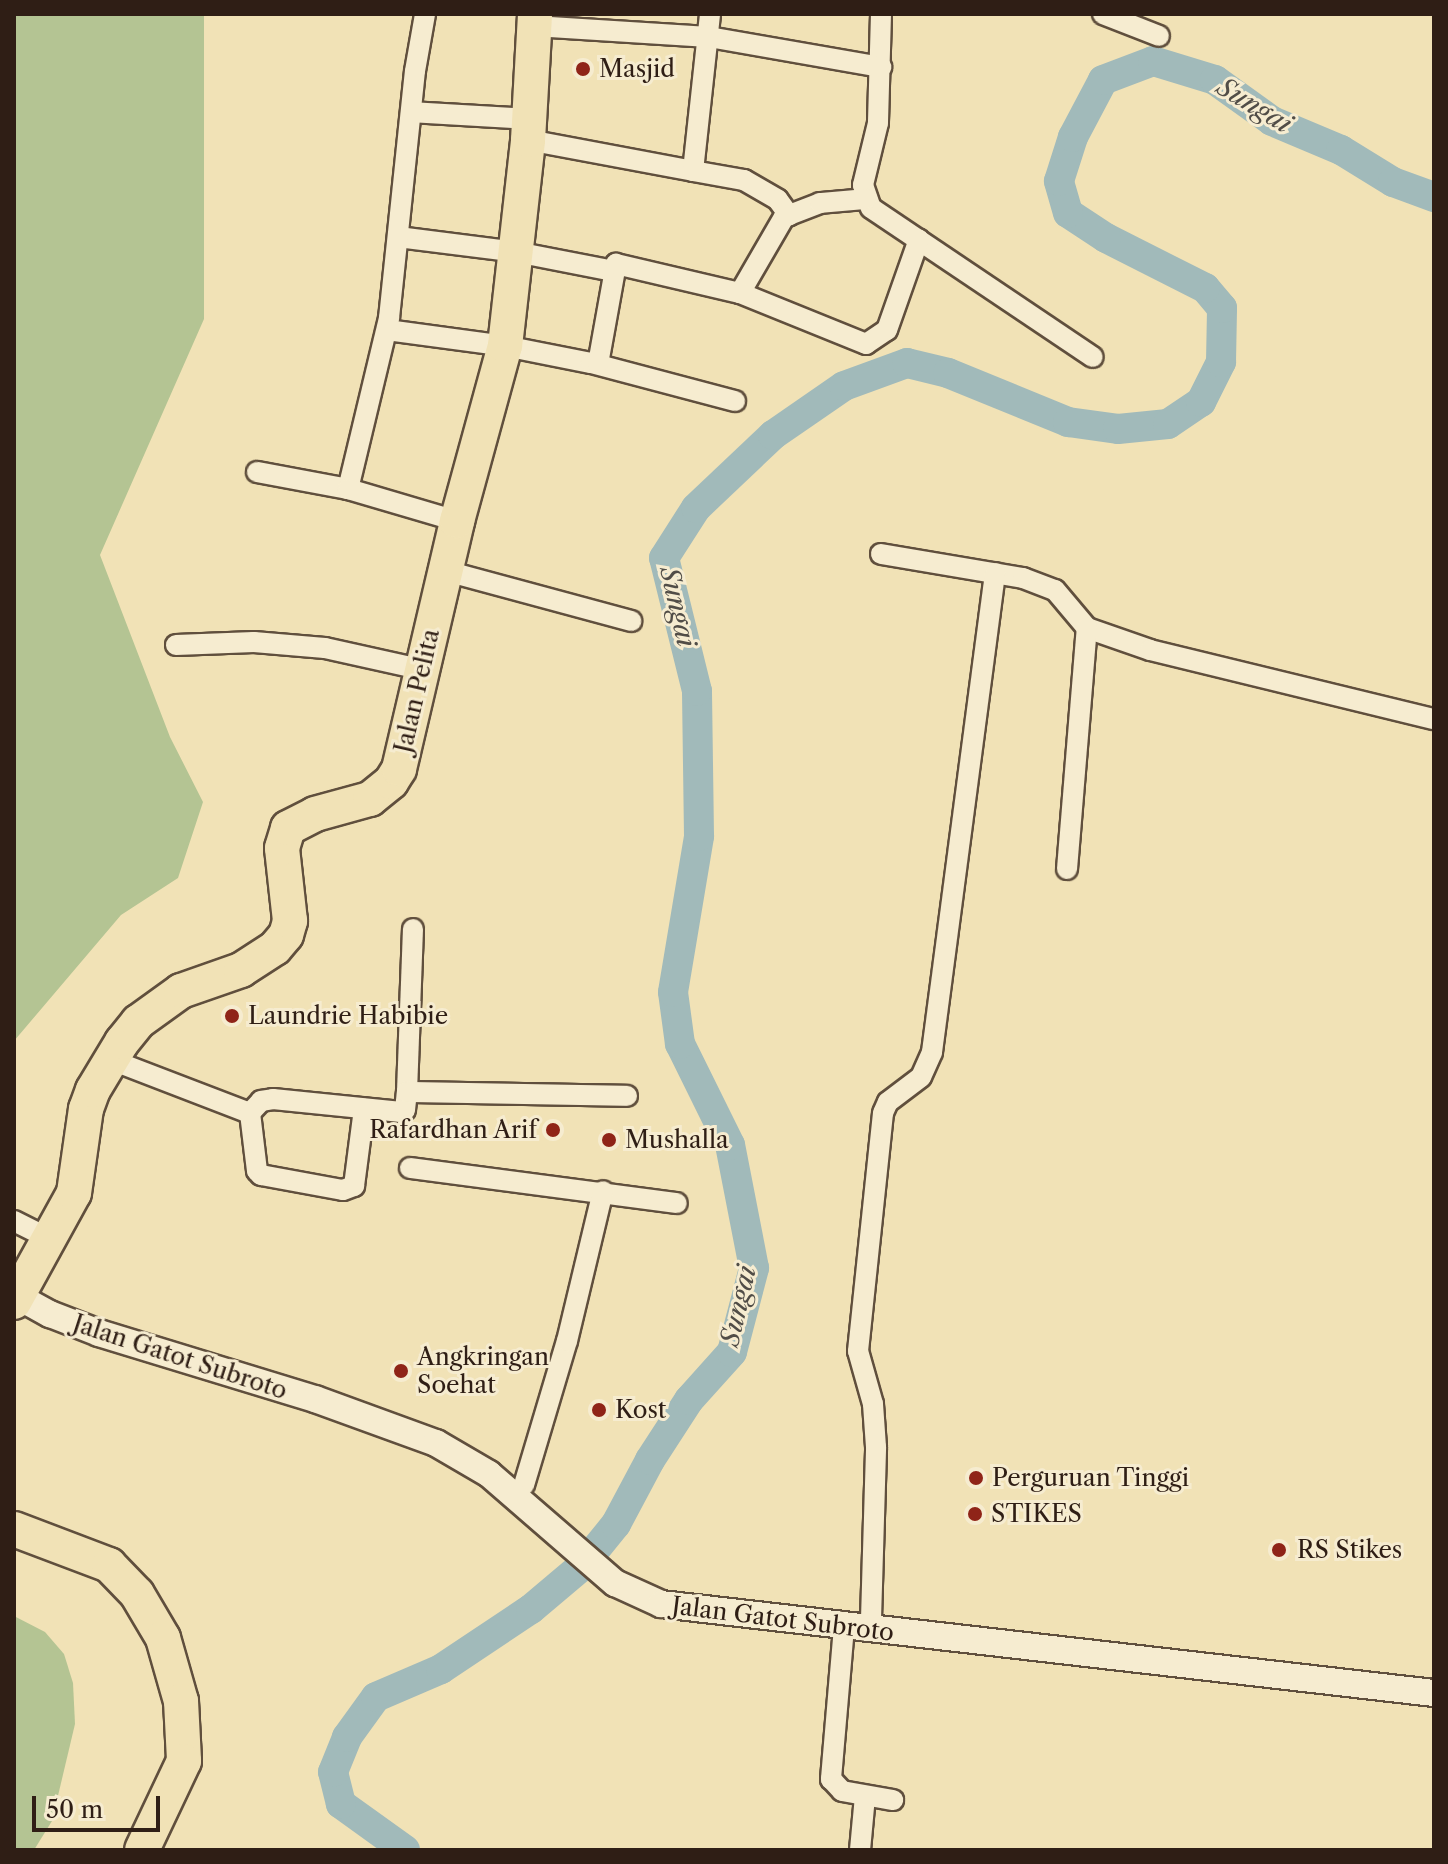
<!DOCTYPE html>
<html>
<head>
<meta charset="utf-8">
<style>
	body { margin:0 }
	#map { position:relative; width:1448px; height:1864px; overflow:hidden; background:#f1e2b6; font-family:"Libre Caslon Text",serif }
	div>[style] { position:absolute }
	.green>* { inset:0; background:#b4c493 }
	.river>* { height:30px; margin:-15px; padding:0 15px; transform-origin:15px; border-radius:15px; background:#a1baba }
	.roads { filter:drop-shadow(2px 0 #604f3d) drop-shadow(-2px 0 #604f3d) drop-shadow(0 2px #604f3d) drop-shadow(0 -2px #604f3d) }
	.minor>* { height:20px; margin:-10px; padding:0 10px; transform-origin:10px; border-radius:10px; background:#f6ecd0 }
	.tertiary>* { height:26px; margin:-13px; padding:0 13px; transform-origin:13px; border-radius:13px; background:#f6ecd0 }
	.trunk>* { height:34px; margin:-17px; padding:0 17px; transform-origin:17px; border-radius:17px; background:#f1e2b6 }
	.dots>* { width:22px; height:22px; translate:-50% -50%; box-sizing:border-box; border:4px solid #f6ecd0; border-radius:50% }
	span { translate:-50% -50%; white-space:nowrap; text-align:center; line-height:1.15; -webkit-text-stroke:6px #f6ecd0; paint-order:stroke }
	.poi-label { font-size:24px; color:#2f1e15 }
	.left { translate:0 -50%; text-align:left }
	.right { translate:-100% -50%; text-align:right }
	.street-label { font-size:24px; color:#2f1e15 }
	.water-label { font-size:26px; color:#514d47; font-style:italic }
	.frame { position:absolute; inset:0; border:16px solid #2f1e15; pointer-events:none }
	.scale { position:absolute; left:32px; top:1796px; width:128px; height:36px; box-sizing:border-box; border:4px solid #2f1e15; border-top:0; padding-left:10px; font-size:24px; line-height:28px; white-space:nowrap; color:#2f1e15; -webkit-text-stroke:6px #f6ecd0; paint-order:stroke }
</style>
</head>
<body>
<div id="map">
	<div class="green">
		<div style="clip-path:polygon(14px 14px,204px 14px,204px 319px,100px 555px,170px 737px,203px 802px,178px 878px,121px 915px,14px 1041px)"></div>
		<div style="clip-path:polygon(14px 1616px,45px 1632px,64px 1654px,73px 1683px,75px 1724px,52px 1821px,34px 1850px,14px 1850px)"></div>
	</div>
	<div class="river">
		<div style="left:405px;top:1850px;width:79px;rotate:-144.3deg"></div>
		<div style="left:341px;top:1804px;width:33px;rotate:-104deg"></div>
		<div style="left:333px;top:1772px;width:38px;rotate:-68deg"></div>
		<div style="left:347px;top:1737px;width:49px;rotate:-54.1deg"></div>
		<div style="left:376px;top:1697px;width:71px;rotate:-23.3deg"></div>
		<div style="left:441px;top:1669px;width:108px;rotate:-33.7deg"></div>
		<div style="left:531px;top:1609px;width:67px;rotate:-40.1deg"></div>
		<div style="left:582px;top:1566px;width:54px;rotate:-51deg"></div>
		<div style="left:616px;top:1524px;width:72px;rotate:-62deg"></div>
		<div style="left:650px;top:1460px;width:72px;rotate:-57deg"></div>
		<div style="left:689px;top:1400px;width:64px;rotate:-48.1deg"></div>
		<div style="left:732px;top:1352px;width:87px;rotate:-75.3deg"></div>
		<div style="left:754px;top:1268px;width:125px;rotate:-101deg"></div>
		<div style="left:730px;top:1145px;width:113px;rotate:-116.3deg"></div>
		<div style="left:680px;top:1044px;width:52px;rotate:-97.7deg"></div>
		<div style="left:673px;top:992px;width:158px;rotate:-80.5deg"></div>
		<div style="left:699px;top:836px;width:145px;rotate:-90.8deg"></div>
		<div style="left:697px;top:691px;width:137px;rotate:-103.9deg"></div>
		<div style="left:664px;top:558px;width:59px;rotate:-57.4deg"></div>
		<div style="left:696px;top:508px;width:106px;rotate:-43.5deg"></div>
		<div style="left:773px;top:435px;width:86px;rotate:-34.6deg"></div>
		<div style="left:844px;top:386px;width:67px;rotate:-20.1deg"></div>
		<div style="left:907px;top:363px;width:42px;rotate:13.7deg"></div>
		<div style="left:948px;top:373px;width:130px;rotate:22.2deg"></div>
		<div style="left:1068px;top:422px;width:50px;rotate:8deg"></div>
		<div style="left:1118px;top:429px;width:50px;rotate:-5.7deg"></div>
		<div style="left:1168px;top:424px;width:40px;rotate:-34deg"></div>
		<div style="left:1201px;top:402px;width:45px;rotate:-63.4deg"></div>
		<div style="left:1221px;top:362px;width:54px;rotate:-88.9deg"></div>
		<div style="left:1222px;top:308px;width:26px;rotate:-130deg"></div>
		<div style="left:1205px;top:288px;width:111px;rotate:-153.2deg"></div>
		<div style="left:1106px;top:238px;width:45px;rotate:-146.7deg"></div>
		<div style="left:1068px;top:213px;width:33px;rotate:-106deg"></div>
		<div style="left:1059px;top:181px;width:46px;rotate:-72.3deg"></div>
		<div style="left:1073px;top:137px;width:64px;rotate:-62.2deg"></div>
		<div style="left:1103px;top:80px;width:53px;rotate:-20.8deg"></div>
		<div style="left:1153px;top:61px;width:65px;rotate:17deg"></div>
		<div style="left:1215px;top:80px;width:70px;rotate:35.7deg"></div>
		<div style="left:1272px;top:121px;width:75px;rotate:22.8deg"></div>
		<div style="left:1341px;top:150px;width:61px;rotate:31.6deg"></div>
		<div style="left:1393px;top:182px;width:44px;rotate:20.1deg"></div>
	</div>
	<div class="roads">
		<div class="minor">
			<div style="left:881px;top:14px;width:109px;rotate:91.6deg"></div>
			<div style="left:878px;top:123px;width:64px;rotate:103.6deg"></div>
			<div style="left:863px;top:185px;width:24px;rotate:71deg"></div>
			<div style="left:871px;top:208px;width:267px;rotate:33.9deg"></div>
			<div style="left:1103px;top:14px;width:60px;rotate:21.4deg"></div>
			<div style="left:534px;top:26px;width:175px;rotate:3.6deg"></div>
			<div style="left:709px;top:37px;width:175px;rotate:9.9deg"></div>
			<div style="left:411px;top:112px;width:118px;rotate:3.4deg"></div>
			<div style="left:528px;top:140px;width:168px;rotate:10.6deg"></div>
			<div style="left:693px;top:171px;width:158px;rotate:-83.8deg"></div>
			<div style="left:693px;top:171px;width:52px;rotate:10deg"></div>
			<div style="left:744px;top:180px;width:39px;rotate:30deg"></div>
			<div style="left:778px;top:200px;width:19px;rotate:54deg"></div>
			<div style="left:398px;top:237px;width:119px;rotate:7.2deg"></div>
			<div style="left:516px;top:252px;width:100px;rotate:11deg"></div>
			<div style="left:740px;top:293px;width:88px;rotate:-59.9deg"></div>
			<div style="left:784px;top:217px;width:39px;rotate:-21deg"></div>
			<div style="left:820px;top:203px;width:46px;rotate:-5deg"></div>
			<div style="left:387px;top:330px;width:119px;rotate:7.7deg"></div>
			<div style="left:505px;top:346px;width:88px;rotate:11.2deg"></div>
			<div style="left:591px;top:363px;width:149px;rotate:14.8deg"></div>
			<div style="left:598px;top:364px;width:102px;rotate:-79.8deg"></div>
			<div style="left:616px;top:264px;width:127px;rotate:13.2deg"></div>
			<div style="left:740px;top:293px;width:136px;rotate:22deg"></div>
			<div style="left:866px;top:344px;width:25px;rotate:-34deg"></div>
			<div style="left:887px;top:330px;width:96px;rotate:-70.6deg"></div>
			<div style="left:257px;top:472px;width:93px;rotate:10.6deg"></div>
			<div style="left:348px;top:489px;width:176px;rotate:-76.5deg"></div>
			<div style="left:389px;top:318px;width:248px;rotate:-84deg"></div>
			<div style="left:415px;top:71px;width:58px;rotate:-80deg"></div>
			<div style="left:348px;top:489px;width:114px;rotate:16.4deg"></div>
			<div style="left:881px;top:554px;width:144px;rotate:9.6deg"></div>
			<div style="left:1023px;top:578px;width:34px;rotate:21deg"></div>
			<div style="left:1055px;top:590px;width:50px;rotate:49.9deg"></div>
			<div style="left:1087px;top:628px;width:67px;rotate:19.2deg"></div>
			<div style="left:1150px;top:650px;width:292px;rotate:13.7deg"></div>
			<div style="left:446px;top:571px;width:192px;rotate:15.1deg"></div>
			<div style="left:176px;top:645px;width:78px;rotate:-2.2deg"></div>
			<div style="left:254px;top:642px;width:71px;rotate:4.8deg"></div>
			<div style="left:325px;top:648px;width:97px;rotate:12.5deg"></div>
			<div style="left:1067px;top:869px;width:242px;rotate:-85.3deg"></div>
			<div style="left:109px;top:1059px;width:151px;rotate:21deg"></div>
			<div style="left:250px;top:1113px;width:16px;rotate:-47deg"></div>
			<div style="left:261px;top:1101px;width:12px;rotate:-9deg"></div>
			<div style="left:273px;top:1099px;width:129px;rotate:5.8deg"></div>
			<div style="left:401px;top:1112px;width:4px;rotate:-27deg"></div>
			<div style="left:405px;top:1110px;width:18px;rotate:-84deg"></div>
			<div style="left:407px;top:1092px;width:163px;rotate:-87.9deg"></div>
			<div style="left:407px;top:1092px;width:220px;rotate:1deg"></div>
			<div style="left:250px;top:1113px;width:58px;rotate:83.1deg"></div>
			<div style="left:257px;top:1171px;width:6px;rotate:45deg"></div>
			<div style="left:261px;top:1175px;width:83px;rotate:10.4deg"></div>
			<div style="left:343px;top:1190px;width:12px;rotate:-20deg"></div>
			<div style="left:354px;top:1186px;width:78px;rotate:-82.6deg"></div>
			<div style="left:410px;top:1168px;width:269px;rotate:7.5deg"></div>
			<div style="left:14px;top:1221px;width:40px;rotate:26.6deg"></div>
			<div style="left:524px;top:1485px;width:150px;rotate:-73.4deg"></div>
			<div style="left:567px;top:1341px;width:154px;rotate:-76.5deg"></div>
			<div style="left:871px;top:1619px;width:172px;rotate:-88.3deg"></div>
			<div style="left:876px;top:1447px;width:43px;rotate:-94deg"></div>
			<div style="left:873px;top:1404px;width:55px;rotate:-105.8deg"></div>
			<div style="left:858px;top:1351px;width:239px;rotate:-84deg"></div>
			<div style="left:883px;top:1113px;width:12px;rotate:-66deg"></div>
			<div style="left:888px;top:1102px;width:41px;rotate:-37.1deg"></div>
			<div style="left:921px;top:1077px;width:27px;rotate:-66deg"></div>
			<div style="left:932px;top:1052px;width:483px;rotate:-82.5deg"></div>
			<div style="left:844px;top:1627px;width:153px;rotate:94.9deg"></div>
			<div style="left:831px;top:1779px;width:16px;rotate:47deg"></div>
			<div style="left:842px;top:1791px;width:52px;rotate:10deg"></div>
			<div style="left:860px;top:1850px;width:54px;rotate:-84.7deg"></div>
		</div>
		<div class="tertiary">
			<div style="left:17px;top:1296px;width:38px;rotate:29deg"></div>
			<div style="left:50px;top:1314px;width:53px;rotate:21.2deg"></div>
			<div style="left:99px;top:1333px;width:226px;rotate:17deg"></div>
			<div style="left:315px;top:1399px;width:129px;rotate:20deg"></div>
			<div style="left:436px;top:1443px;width:61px;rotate:30.3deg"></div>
			<div style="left:489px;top:1474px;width:167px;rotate:40.9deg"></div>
			<div style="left:615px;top:1583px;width:51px;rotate:24.5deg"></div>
			<div style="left:661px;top:1604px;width:778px;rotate:6.57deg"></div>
		</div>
		<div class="trunk">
			<div style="left:14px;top:1302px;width:124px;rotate:-61.2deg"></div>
			<div style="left:74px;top:1193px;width:85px;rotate:-81.9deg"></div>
			<div style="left:86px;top:1109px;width:20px;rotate:-70deg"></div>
			<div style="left:93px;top:1090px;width:56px;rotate:-58.9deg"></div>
			<div style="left:122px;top:1042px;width:26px;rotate:-51deg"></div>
			<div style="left:138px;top:1022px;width:53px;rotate:-35.8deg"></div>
			<div style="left:181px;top:991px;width:64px;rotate:-19.3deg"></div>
			<div style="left:241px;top:970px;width:40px;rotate:-32.9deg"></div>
			<div style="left:275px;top:948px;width:17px;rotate:-50deg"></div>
			<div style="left:286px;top:935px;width:15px;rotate:-74deg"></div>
			<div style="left:290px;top:921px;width:73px;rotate:-96.3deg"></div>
			<div style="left:282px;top:848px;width:21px;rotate:-73deg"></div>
			<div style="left:288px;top:828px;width:30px;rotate:-27deg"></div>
			<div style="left:315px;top:814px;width:57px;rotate:-15.3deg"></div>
			<div style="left:370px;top:799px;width:27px;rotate:-39deg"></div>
			<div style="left:391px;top:782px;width:15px;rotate:-58deg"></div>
			<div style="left:399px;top:769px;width:255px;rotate:-76.8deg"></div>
			<div style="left:457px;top:521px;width:181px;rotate:-74.7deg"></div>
			<div style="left:505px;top:346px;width:207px;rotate:-83.6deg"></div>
			<div style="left:528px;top:140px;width:126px;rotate:-86.8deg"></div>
			<div style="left:14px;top:1529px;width:102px;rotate:20.8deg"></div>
			<div style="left:109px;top:1565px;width:40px;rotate:46deg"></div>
			<div style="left:137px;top:1594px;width:51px;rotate:59.4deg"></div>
			<div style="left:163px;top:1638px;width:66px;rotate:74.1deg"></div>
			<div style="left:181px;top:1701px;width:60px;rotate:87.1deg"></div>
			<div style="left:184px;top:1761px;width:98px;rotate:115.3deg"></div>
		</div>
	</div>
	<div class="dots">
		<div style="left:583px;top:69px;background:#8f2418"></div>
		<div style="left:232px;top:1016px;background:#8f2418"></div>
		<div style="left:553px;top:1130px;background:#8f2418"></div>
		<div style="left:609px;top:1140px;background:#8f2418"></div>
		<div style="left:401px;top:1371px;background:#8f2418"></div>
		<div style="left:599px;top:1410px;background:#8f2418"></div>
		<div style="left:976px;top:1478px;background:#8f2418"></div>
		<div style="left:975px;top:1514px;background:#8f2418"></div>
		<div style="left:1279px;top:1550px;background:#8f2418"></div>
	</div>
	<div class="poi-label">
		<span class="left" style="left:599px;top:69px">Masjid</span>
		<span class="left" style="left:248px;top:1016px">Laundrie Habibie</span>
		<span class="right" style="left:537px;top:1130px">Rafardhan Arif</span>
		<span class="left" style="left:625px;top:1140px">Mushalla</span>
		<span class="left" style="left:417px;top:1371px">Angkringan<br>Soehat</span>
		<span class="left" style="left:615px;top:1410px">Kost</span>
		<span class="left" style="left:992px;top:1478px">Perguruan Tinggi</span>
		<span class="left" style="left:991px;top:1514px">STIKES</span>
		<span class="left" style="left:1297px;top:1550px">RS Stikes</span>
	</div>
	<div class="street-label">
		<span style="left:417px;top:691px;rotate:-77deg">Jalan Pelita</span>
		<span style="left:180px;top:1357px;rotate:18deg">Jalan Gatot Subroto</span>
		<span style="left:783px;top:1619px;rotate:7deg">Jalan Gatot Subroto</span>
	</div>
	<div class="water-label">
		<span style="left:1254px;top:106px;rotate:31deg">Sungai</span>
		<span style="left:677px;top:607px;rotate:77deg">Sungai</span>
		<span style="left:739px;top:1306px;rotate:-77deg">Sungai</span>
	</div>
	<div class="frame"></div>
	<div class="scale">50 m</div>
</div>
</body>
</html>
